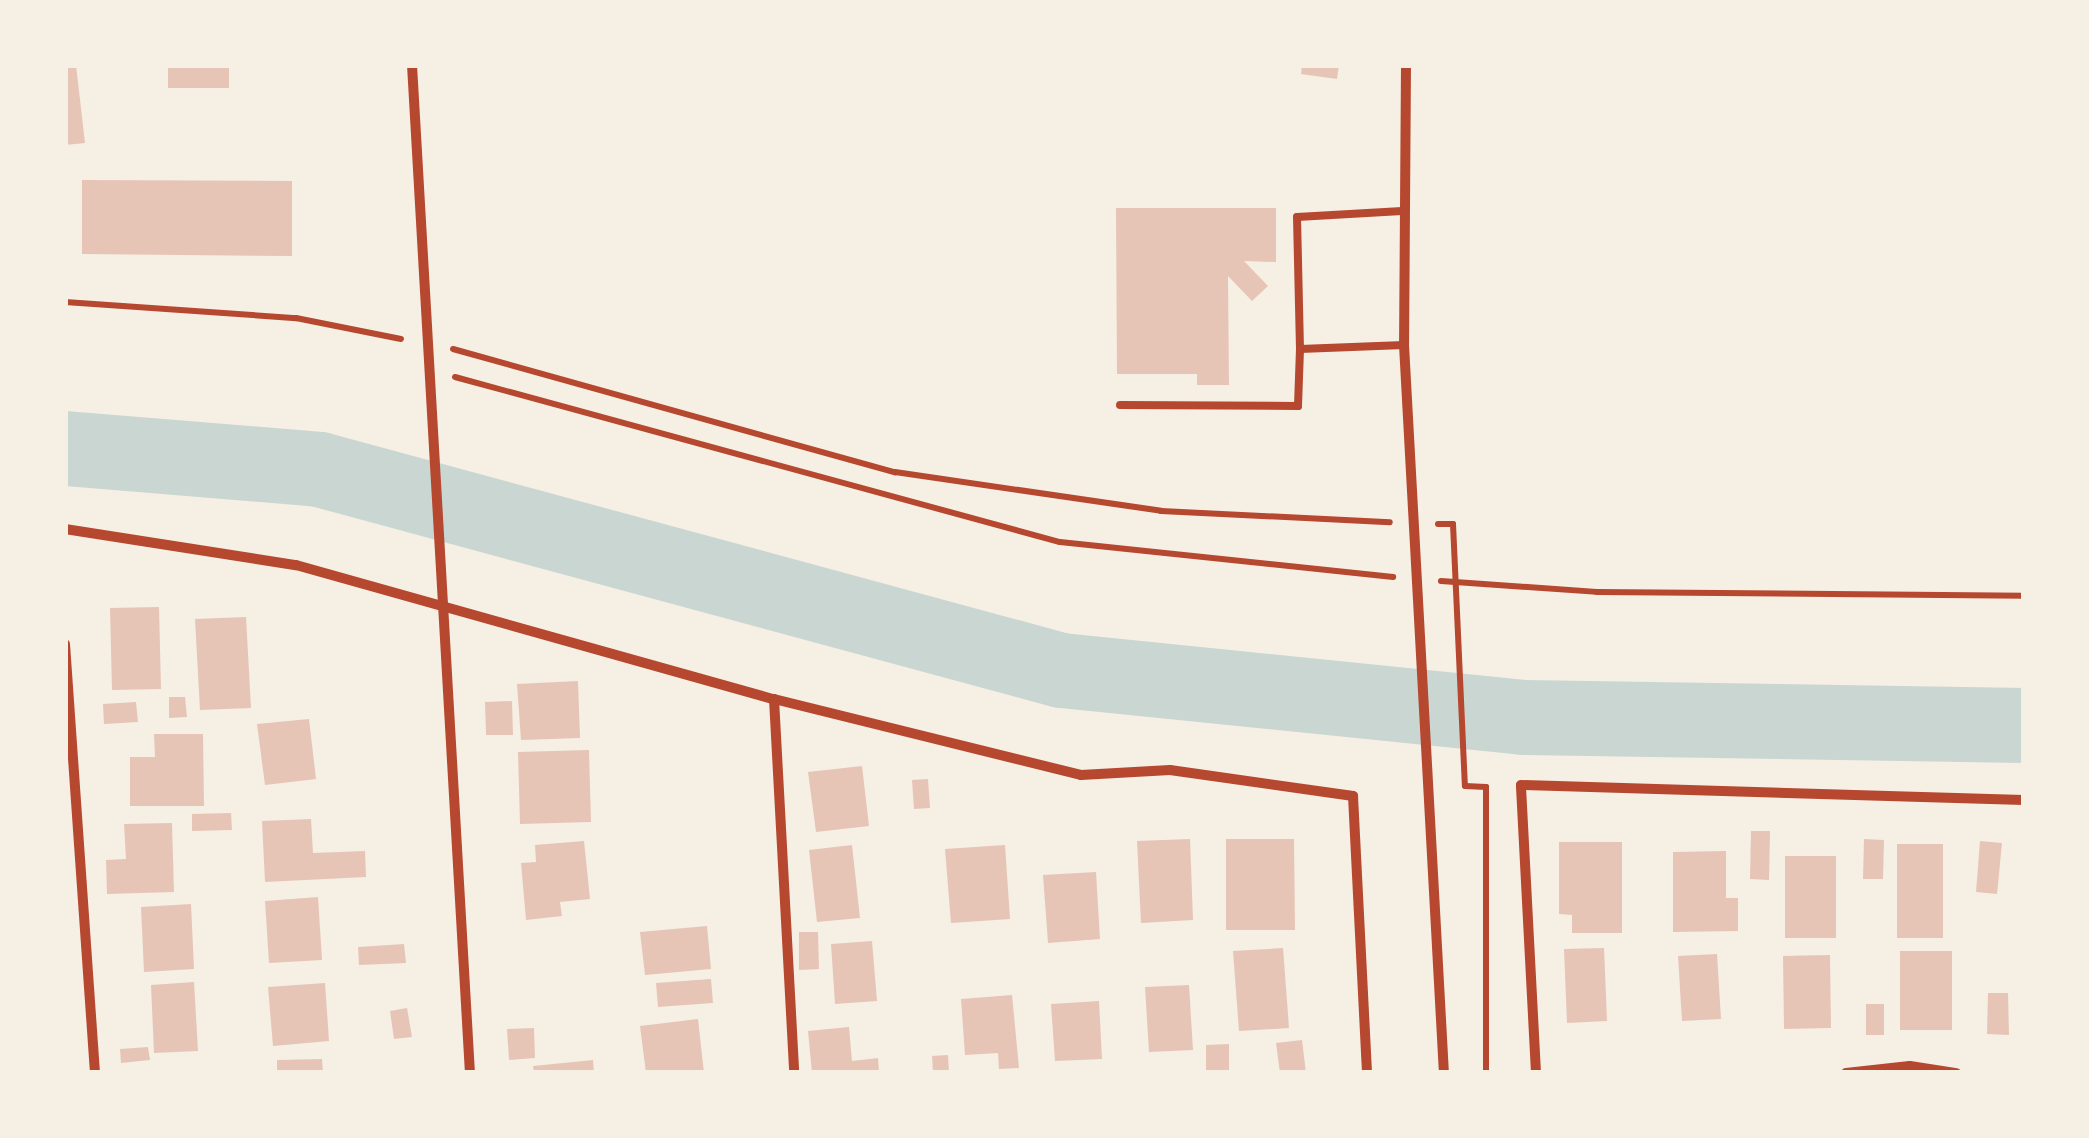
<!DOCTYPE html>
<html>
<head>
<meta charset="utf-8">
<style>
	body { margin:0 }
	#map { position:relative; width:2089px; height:1138px; overflow:hidden; background:#f6efe4; font-family:Karla,sans-serif }
	div>[style] { position:absolute }
	.river>* { height:75px; margin:-37.5px; padding:0 37.5px; transform-origin:37.5px; border-radius:37.5px; background:#c9d6d2 }
	.building>* { inset:0; background:#e6c5b7 }
	.path>* { height:6px; margin:-3px; padding:0 3px; transform-origin:3px; border-radius:3px; background:#b5482f }
	.service>* { height:8px; margin:-4px; padding:0 4px; transform-origin:4px; border-radius:4px; background:#b5482f }
	.minor>* { height:10px; margin:-5px; padding:0 5px; transform-origin:5px; border-radius:5px; background:#b5482f }
	span { translate:-50% -50%; white-space:nowrap; text-align:center; line-height:1.15; -webkit-text-stroke:10px #f6efe4; paint-order:stroke }
	.frame { position:absolute; inset:0; border:68px solid #f6efe4; pointer-events:none }
</style>
</head>
<body>
<div id="map">
	<div class="river">
		<div style="left:65px;top:448px;width:255px;rotate:4.7deg"></div>
		<div style="left:319px;top:469px;width:769px;rotate:15.16deg"></div>
		<div style="left:1061px;top:670px;width:463px;rotate:5.8deg"></div>
		<div style="left:1522px;top:717px;width:502px;rotate:0.91deg"></div>
	</div>
	<div class="building">
		<div style="clip-path:polygon(65px 65px,76px 65px,85px 143px,65px 145px)"></div>
		<div style="clip-path:polygon(168px 65px,229px 65px,229px 88px,168px 88px)"></div>
		<div style="clip-path:polygon(1302px 65px,1339px 65px,1337px 79px,1301px 74px)"></div>
		<div style="clip-path:polygon(82px 180px,292px 181px,292px 256px,82px 254px)"></div>
		<div style="clip-path:polygon(1116px 208px,1276px 208px,1276px 262px,1244px 261px,1268px 286px,1252px 301px,1228px 276px,1229px 385px,1197px 385px,1197px 374px,1117px 374px)"></div>
		<div style="clip-path:polygon(159px 607px,161px 689px,112px 690px,110px 608px)"></div>
		<div style="clip-path:polygon(246px 617px,251px 708px,200px 710px,195px 619px)"></div>
		<div style="clip-path:polygon(578px 681px,580px 738px,521px 740px,517px 684px)"></div>
		<div style="clip-path:polygon(169px 697px,185px 697px,187px 717px,169px 718px)"></div>
		<div style="clip-path:polygon(512px 701px,513px 735px,486px 735px,485px 702px)"></div>
		<div style="clip-path:polygon(136px 702px,138px 722px,104px 724px,103px 704px)"></div>
		<div style="clip-path:polygon(309px 719px,316px 779px,265px 785px,257px 724px)"></div>
		<div style="clip-path:polygon(154px 734px,203px 734px,204px 806px,130px 806px,130px 757px,155px 757px)"></div>
		<div style="clip-path:polygon(589px 750px,591px 822px,520px 824px,518px 752px)"></div>
		<div style="clip-path:polygon(862px 766px,869px 826px,816px 832px,808px 772px)"></div>
		<div style="clip-path:polygon(928px 779px,930px 808px,914px 809px,912px 780px)"></div>
		<div style="clip-path:polygon(231px 813px,232px 830px,192px 831px,192px 814px)"></div>
		<div style="clip-path:polygon(311px 819px,313px 853px,365px 851px,366px 877px,265px 882px,262px 821px)"></div>
		<div style="clip-path:polygon(172px 823px,174px 892px,107px 894px,106px 860px,126px 859px,124px 824px)"></div>
		<div style="clip-path:polygon(1751px 831px,1770px 831px,1769px 880px,1750px 879px)"></div>
		<div style="clip-path:polygon(1190px 839px,1193px 920px,1141px 923px,1137px 841px)"></div>
		<div style="clip-path:polygon(1226px 839px,1294px 839px,1295px 930px,1226px 930px)"></div>
		<div style="clip-path:polygon(1864px 839px,1884px 840px,1883px 879px,1863px 879px)"></div>
		<div style="clip-path:polygon(584px 841px,590px 899px,560px 902px,562px 916px,526px 920px,521px 863px,536px 862px,535px 845px)"></div>
		<div style="clip-path:polygon(1980px 841px,2002px 843px,1997px 894px,1976px 892px)"></div>
		<div style="clip-path:polygon(1559px 842px,1622px 842px,1622px 933px,1572px 933px,1572px 915px,1559px 914px)"></div>
		<div style="clip-path:polygon(1897px 844px,1943px 844px,1943px 938px,1897px 938px)"></div>
		<div style="clip-path:polygon(852px 845px,860px 918px,817px 922px,809px 850px)"></div>
		<div style="clip-path:polygon(1005px 845px,1010px 919px,951px 923px,945px 849px)"></div>
		<div style="clip-path:polygon(1726px 851px,1726px 898px,1738px 898px,1738px 931px,1673px 932px,1673px 852px)"></div>
		<div style="clip-path:polygon(1785px 856px,1836px 856px,1836px 938px,1785px 938px)"></div>
		<div style="clip-path:polygon(1096px 872px,1100px 939px,1048px 943px,1043px 875px)"></div>
		<div style="clip-path:polygon(318px 897px,322px 960px,269px 963px,265px 901px)"></div>
		<div style="clip-path:polygon(191px 904px,194px 969px,144px 972px,141px 907px)"></div>
		<div style="clip-path:polygon(707px 926px,711px 969px,645px 975px,640px 932px)"></div>
		<div style="clip-path:polygon(799px 932px,818px 932px,819px 969px,799px 970px)"></div>
		<div style="clip-path:polygon(872px 941px,877px 1001px,835px 1004px,831px 944px)"></div>
		<div style="clip-path:polygon(404px 944px,406px 963px,359px 965px,358px 947px)"></div>
		<div style="clip-path:polygon(1283px 948px,1289px 1028px,1239px 1031px,1233px 951px)"></div>
		<div style="clip-path:polygon(1604px 948px,1607px 1021px,1567px 1023px,1564px 949px)"></div>
		<div style="clip-path:polygon(1900px 951px,1952px 951px,1952px 1030px,1900px 1030px)"></div>
		<div style="clip-path:polygon(1717px 954px,1721px 1019px,1682px 1021px,1678px 956px)"></div>
		<div style="clip-path:polygon(1830px 955px,1831px 1028px,1784px 1029px,1783px 956px)"></div>
		<div style="clip-path:polygon(711px 979px,713px 1003px,658px 1007px,656px 983px)"></div>
		<div style="clip-path:polygon(194px 982px,198px 1051px,154px 1053px,151px 985px)"></div>
		<div style="clip-path:polygon(325px 983px,329px 1041px,273px 1046px,268px 987px)"></div>
		<div style="clip-path:polygon(1189px 985px,1193px 1050px,1149px 1052px,1145px 987px)"></div>
		<div style="clip-path:polygon(1988px 993px,2008px 993px,2009px 1035px,1987px 1034px)"></div>
		<div style="clip-path:polygon(1012px 995px,1019px 1068px,999px 1069px,998px 1053px,965px 1055px,961px 999px)"></div>
		<div style="clip-path:polygon(1099px 1001px,1102px 1059px,1055px 1061px,1051px 1004px)"></div>
		<div style="clip-path:polygon(1866px 1004px,1884px 1004px,1884px 1035px,1866px 1035px)"></div>
		<div style="clip-path:polygon(407px 1008px,412px 1037px,394px 1039px,390px 1011px)"></div>
		<div style="clip-path:polygon(698px 1019px,704px 1073px,646px 1073px,640px 1026px)"></div>
		<div style="clip-path:polygon(849px 1027px,852px 1061px,878px 1058px,879px 1073px,812px 1073px,808px 1031px)"></div>
		<div style="clip-path:polygon(534px 1028px,535px 1058px,509px 1060px,507px 1029px)"></div>
		<div style="clip-path:polygon(1302px 1040px,1306px 1073px,1280px 1073px,1276px 1043px)"></div>
		<div style="clip-path:polygon(1229px 1044px,1229px 1073px,1206px 1073px,1206px 1045px)"></div>
		<div style="clip-path:polygon(148px 1047px,150px 1060px,121px 1063px,120px 1049px)"></div>
		<div style="clip-path:polygon(948px 1055px,949px 1073px,933px 1073px,932px 1056px)"></div>
		<div style="clip-path:polygon(322px 1059px,323px 1073px,277px 1073px,277px 1060px)"></div>
		<div style="clip-path:polygon(593px 1060px,594px 1073px,534px 1073px,533px 1066px)"></div>
	</div>
	<div class="path">
		<div style="left:65px;top:302px;width:232px;rotate:4deg"></div>
		<div style="left:296px;top:318px;width:107px;rotate:11.3deg"></div>
		<div style="left:453px;top:349px;width:459px;rotate:15.6deg"></div>
		<div style="left:895px;top:472px;width:269px;rotate:8.3deg"></div>
		<div style="left:1161px;top:511px;width:229px;rotate:2.8deg"></div>
		<div style="left:455px;top:377px;width:627px;rotate:15.26deg"></div>
		<div style="left:1060px;top:542px;width:335px;rotate:6deg"></div>
		<div style="left:1438px;top:524px;width:15px"></div>
		<div style="left:1453px;top:524px;width:262px;rotate:87.4deg"></div>
		<div style="left:1465px;top:786px;width:21px;rotate:3deg"></div>
		<div style="left:1486px;top:787px;width:286px;rotate:90deg"></div>
		<div style="left:1441px;top:581px;width:156px;rotate:4deg"></div>
		<div style="left:1597px;top:592px;width:427px;rotate:0.5deg"></div>
	</div>
	<div class="service">
		<div style="left:1402px;top:211px;width:105px;rotate:176.7deg"></div>
		<div style="left:1297px;top:217px;width:132px;rotate:88.7deg"></div>
		<div style="left:1300px;top:349px;width:104px;rotate:-2.2deg"></div>
		<div style="left:1120px;top:405px;width:178px;rotate:0.3deg"></div>
		<div style="left:1298px;top:406px;width:57px;rotate:-88deg"></div>
	</div>
	<div class="minor">
		<div style="left:412px;top:65px;width:1010px;rotate:86.71deg"></div>
		<div style="left:1406px;top:65px;width:280px;rotate:90.4deg"></div>
		<div style="left:1404px;top:345px;width:729px;rotate:86.86deg"></div>
		<div style="left:65px;top:529px;width:234px;rotate:8.9deg"></div>
		<div style="left:296px;top:565px;width:496px;rotate:15.7deg"></div>
		<div style="left:774px;top:699px;width:316px;rotate:13.9deg"></div>
		<div style="left:1081px;top:775px;width:89px;rotate:-3.2deg"></div>
		<div style="left:1170px;top:770px;width:185px;rotate:8.1deg"></div>
		<div style="left:1353px;top:796px;width:277px;rotate:87.1deg"></div>
		<div style="left:65px;top:644px;width:430px;rotate:86deg"></div>
		<div style="left:774px;top:699px;width:375px;rotate:86.9deg"></div>
		<div style="left:1536px;top:1073px;width:288px;rotate:-93deg"></div>
		<div style="left:1521px;top:785px;width:503px;rotate:1.71deg"></div>
		<div style="left:1846px;top:1073px;width:64px;rotate:-6.2deg"></div>
		<div style="left:1910px;top:1066px;width:47px;rotate:8.7deg"></div>
	</div>
	<div class="frame"></div>
</div>
</body>
</html>
